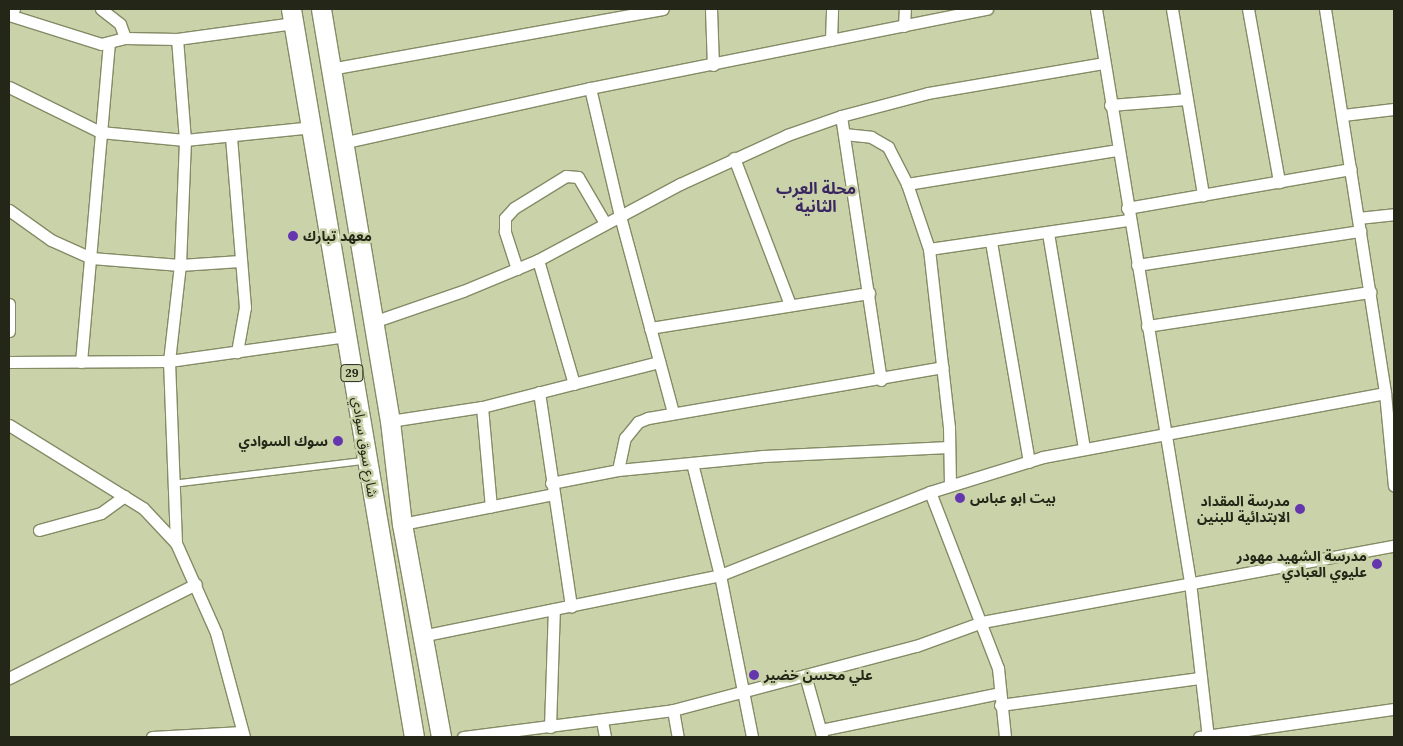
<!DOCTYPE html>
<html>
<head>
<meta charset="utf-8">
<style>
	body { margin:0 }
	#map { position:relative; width:1403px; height:746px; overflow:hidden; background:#cad2aa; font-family:Lora,"Noto Sans Arabic",serif }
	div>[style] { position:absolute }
	.roads { filter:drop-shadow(1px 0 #848b65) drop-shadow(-1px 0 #848b65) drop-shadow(0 1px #848b65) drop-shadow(0 -1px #848b65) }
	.lane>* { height:5.5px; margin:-2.75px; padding:0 2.75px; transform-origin:2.75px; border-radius:2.75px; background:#fff }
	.street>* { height:11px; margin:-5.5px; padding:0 5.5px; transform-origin:5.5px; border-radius:5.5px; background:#fff }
	.secondary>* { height:16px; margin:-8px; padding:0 8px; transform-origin:8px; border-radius:8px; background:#fff }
	.primary>* { height:19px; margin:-9.5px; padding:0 9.5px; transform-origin:9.5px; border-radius:9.5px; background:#fff }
	.dots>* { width:14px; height:14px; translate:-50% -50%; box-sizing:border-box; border:2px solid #cad2aa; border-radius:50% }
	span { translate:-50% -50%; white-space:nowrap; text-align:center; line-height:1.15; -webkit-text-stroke:5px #cad2aa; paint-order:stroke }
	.shield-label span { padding:1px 4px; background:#cad2aa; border:1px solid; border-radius:4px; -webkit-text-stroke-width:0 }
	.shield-label { font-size:12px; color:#242718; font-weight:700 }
	.poi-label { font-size:14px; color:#242718; font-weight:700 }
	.left { translate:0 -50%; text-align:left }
	.right { translate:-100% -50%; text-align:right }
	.street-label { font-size:14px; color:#242718 }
	.quarter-label { font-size:16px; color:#3a2660; font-weight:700 }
	.frame { position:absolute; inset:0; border:10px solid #242718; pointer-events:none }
</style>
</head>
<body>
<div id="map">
	<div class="roads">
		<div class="lane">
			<div style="left:173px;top:484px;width:192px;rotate:-6.9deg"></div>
		</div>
		<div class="street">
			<div style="left:101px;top:9px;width:24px;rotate:38deg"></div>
			<div style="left:120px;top:24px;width:15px;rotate:70deg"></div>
			<div style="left:711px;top:9px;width:56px;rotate:88deg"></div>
			<div style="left:1096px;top:9px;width:581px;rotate:80.68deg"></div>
			<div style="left:1190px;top:582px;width:156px;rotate:83.4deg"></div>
			<div style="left:1172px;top:9px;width:189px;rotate:80.5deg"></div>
			<div style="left:1248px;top:9px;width:176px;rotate:79.8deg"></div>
			<div style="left:1325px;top:9px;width:389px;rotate:81.1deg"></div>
			<div style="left:1385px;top:393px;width:93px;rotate:84.5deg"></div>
			<div style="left:9px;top:15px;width:96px;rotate:17.5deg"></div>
			<div style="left:101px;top:44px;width:25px;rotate:-14deg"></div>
			<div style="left:125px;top:38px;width:52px;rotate:1.1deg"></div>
			<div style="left:177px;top:39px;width:118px;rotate:-7.8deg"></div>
			<div style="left:904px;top:26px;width:17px;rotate:-87deg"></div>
			<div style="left:831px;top:40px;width:31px;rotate:-88deg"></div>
			<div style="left:330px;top:69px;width:338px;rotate:-10.2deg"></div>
			<div style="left:9px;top:87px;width:102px;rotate:26.3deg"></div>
			<div style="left:100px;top:132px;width:85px;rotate:5.4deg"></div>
			<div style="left:185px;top:140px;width:129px;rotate:-5.8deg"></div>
			<div style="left:590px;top:88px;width:131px;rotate:76.8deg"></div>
			<div style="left:620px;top:216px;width:203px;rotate:74.9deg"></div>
			<div style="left:1110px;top:105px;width:77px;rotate:-4.5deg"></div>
			<div style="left:1343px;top:115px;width:51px;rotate:-6.7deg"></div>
			<div style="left:841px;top:116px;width:267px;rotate:81.4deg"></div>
			<div style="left:844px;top:134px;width:27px;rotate:6deg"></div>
			<div style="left:871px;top:137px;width:20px;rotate:30deg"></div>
			<div style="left:888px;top:147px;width:42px;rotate:62.8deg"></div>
			<div style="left:907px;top:184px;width:69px;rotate:71.3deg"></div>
			<div style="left:929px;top:249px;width:179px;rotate:83.6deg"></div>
			<div style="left:949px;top:427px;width:58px;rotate:89deg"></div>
			<div style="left:231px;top:137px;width:171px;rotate:85.3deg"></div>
			<div style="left:245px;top:307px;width:46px;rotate:100.1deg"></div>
			<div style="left:342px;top:143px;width:254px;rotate:-12.5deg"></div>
			<div style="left:590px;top:88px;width:405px;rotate:-11.3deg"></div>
			<div style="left:734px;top:158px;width:157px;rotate:69.1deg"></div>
			<div style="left:907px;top:184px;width:212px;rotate:-9.2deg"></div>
			<div style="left:1127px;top:208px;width:227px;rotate:-9.9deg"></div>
			<div style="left:9px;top:210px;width:52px;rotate:35.5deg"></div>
			<div style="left:51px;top:240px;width:44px;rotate:24.2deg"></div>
			<div style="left:91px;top:258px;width:89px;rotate:4.5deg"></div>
			<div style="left:180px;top:265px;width:60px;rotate:-3.8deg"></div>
			<div style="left:1358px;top:218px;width:36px;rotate:-6deg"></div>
			<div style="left:1048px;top:233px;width:219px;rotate:80.5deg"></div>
			<div style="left:991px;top:242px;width:223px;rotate:80.2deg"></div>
			<div style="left:929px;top:249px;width:202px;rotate:-8.3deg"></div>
			<div style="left:538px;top:260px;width:129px;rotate:73.8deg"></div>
			<div style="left:1137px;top:265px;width:226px;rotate:-8.7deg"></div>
			<div style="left:517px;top:269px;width:40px;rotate:-108deg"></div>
			<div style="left:505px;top:231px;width:13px;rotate:-90deg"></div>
			<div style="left:505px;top:218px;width:13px;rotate:-48deg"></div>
			<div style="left:514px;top:208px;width:61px;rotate:-31.6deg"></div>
			<div style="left:566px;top:176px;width:12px;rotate:5deg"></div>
			<div style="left:578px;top:177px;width:53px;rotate:59.6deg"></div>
			<div style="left:9px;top:304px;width:27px;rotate:90deg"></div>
			<div style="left:373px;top:322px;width:95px;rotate:-19deg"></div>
			<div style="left:463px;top:291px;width:81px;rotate:-22.5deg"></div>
			<div style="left:538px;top:260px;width:161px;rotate:-28.2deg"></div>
			<div style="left:680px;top:184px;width:118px;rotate:-24.6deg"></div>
			<div style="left:787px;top:135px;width:57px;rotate:-19.4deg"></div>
			<div style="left:841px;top:116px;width:90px;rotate:-14.8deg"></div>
			<div style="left:928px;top:93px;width:178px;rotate:-9.7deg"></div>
			<div style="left:1147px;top:326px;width:226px;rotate:-8.7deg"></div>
			<div style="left:650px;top:328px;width:222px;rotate:-9.1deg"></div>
			<div style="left:9px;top:362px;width:160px;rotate:-0.4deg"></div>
			<div style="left:169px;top:361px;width:179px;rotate:-8deg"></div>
			<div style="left:81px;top:362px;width:320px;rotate:-85deg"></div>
			<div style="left:539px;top:392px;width:217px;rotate:81.5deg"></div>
			<div style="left:482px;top:407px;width:100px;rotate:84.9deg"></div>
			<div style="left:390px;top:421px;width:93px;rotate:-8.7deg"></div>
			<div style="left:482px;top:407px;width:183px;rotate:-14.3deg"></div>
			<div style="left:9px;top:425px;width:158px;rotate:31.8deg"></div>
			<div style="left:143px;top:508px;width:48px;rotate:46.7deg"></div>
			<div style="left:176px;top:543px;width:98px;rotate:66deg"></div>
			<div style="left:216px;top:633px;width:108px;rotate:74.9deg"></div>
			<div style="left:692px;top:463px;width:115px;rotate:76deg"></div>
			<div style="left:720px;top:575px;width:165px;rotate:78.8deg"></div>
			<div style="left:618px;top:470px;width:33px;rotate:-78deg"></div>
			<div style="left:625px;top:438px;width:21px;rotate:-51deg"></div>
			<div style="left:638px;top:422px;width:11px;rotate:-22deg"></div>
			<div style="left:648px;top:418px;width:299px;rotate:-9.8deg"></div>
			<div style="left:551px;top:483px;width:68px;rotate:-11deg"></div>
			<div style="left:618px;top:470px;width:146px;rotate:-5.5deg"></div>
			<div style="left:763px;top:456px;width:186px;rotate:-2.8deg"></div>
			<div style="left:930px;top:492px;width:189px;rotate:68.9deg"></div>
			<div style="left:998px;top:668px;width:69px;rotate:84.2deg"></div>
			<div style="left:402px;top:524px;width:154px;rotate:-11.2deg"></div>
			<div style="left:39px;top:530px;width:64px;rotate:-15.3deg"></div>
			<div style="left:101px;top:513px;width:29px;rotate:-36deg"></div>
			<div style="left:176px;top:543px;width:182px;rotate:-92.2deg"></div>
			<div style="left:169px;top:361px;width:97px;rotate:-83.5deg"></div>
			<div style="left:180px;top:265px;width:125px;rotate:-87.7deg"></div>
			<div style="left:185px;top:140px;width:101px;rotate:-94.5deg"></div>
			<div style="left:421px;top:636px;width:305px;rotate:-11.5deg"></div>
			<div style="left:720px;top:575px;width:226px;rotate:-21.6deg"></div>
			<div style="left:930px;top:492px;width:118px;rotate:-17.2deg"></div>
			<div style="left:1043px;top:457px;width:348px;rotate:-10.6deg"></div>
			<div style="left:805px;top:675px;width:63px;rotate:74.4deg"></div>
			<div style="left:9px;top:678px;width:209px;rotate:-26.7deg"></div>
			<div style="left:1000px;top:705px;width:203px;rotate:-7.7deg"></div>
			<div style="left:673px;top:710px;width:27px;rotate:80deg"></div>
			<div style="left:602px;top:721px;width:16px;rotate:79deg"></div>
			<div style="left:550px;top:727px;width:118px;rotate:-88.1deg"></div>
			<div style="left:821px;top:730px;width:182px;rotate:-11.7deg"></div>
			<div style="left:152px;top:737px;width:90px;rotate:-3.2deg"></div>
			<div style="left:463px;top:737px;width:212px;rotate:-7.3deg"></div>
			<div style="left:673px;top:710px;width:251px;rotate:-14.8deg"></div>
			<div style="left:916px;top:646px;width:70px;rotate:-20deg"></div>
			<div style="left:982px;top:622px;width:419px;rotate:-10.5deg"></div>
			<div style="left:1199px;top:737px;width:197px;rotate:-8.2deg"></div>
		</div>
		<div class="secondary">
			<div style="left:9px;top:13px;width:5px;rotate:-53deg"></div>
		</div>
		<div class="primary">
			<div style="left:291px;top:9px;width:738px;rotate:80.41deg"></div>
			<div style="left:321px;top:9px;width:418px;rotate:80.5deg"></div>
			<div style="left:390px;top:421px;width:104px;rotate:83.4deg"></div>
			<div style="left:402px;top:524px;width:217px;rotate:79.6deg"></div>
		</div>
	</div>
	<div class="dots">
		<div style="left:293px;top:236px;background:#6537ae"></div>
		<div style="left:338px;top:441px;background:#6537ae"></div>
		<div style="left:960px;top:498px;background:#6537ae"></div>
		<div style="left:1300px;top:509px;background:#6537ae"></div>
		<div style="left:1377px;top:564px;background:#6537ae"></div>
		<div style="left:754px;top:675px;background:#6537ae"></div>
	</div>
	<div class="shield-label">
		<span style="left:352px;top:373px">29</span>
	</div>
	<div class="poi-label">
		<span class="left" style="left:303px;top:236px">معهد تبارك</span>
		<span class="right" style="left:328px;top:441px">سوك السوادي</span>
		<span class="left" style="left:970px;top:498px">بيت ابو عباس</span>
		<span class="right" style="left:1290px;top:509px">مدرسة المقداد<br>الابتدائية للبنين</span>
		<span class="right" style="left:1367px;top:564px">مدرسة الشهيد مهودر<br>عليوي العبادي</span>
		<span class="left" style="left:764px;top:675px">علي محسن خضير</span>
	</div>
	<div class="street-label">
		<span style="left:365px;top:447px;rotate:81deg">شارع سوق سوادي</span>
	</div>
	<div class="quarter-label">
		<span style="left:816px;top:197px">محلة العرب<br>الثانية</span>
	</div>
	<div class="frame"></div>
</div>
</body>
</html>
